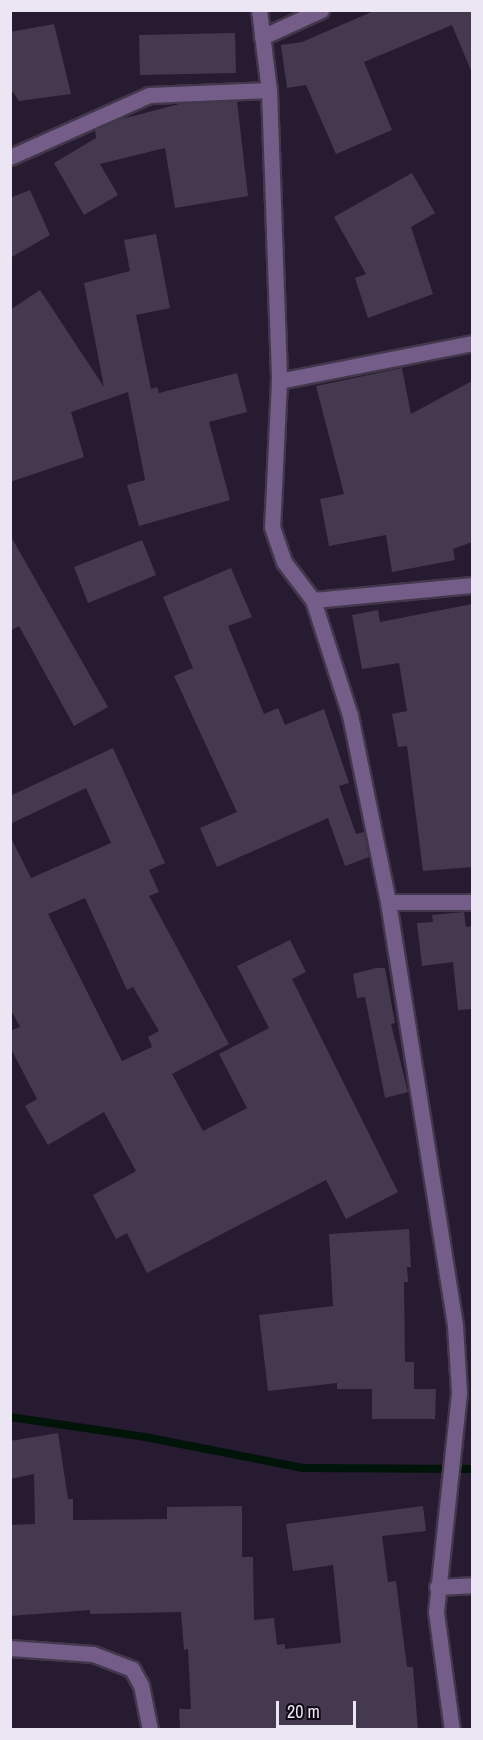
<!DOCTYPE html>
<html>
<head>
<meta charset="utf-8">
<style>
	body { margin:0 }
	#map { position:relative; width:483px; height:1740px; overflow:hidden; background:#261b30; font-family:"Archivo Narrow",sans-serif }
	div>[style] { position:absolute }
	.stream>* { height:8px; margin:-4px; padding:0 4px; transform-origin:4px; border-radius:4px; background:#00140a }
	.building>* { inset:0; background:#453950 }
	.roads { filter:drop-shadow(2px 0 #42374b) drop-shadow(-2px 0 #42374b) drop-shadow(0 2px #42374b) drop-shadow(0 -2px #42374b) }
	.minor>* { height:15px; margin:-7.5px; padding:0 7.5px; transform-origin:7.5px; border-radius:7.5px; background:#745d88 }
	span { translate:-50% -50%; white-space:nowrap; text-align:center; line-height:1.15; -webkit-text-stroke:6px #0d0811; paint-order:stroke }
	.frame { position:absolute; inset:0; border:12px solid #ece5f4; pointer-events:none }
	.scale { position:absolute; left:276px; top:1701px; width:80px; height:27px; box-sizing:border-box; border:3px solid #ece5f4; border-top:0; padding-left:8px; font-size:18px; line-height:21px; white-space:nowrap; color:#ece5f4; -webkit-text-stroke:4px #0d0811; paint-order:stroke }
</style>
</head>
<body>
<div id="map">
	<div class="stream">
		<div style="left:10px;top:1417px;width:136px;rotate:8.4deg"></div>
		<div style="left:145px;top:1437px;width:161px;rotate:11.1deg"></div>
		<div style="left:303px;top:1468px;width:169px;rotate:0.3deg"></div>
	</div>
	<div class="building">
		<div style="clip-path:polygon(376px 10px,472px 10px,472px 73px,452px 25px,364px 62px,392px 130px,336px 154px,306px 85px,287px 88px,281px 45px,302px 42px)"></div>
		<div style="clip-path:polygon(54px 24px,71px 94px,19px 101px,10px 88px,10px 32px)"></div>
		<div style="clip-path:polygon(235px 33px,236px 73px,140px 75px,139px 35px)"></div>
		<div style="clip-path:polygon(237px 101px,248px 196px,175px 208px,165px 148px,100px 164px,118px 195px,84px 215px,54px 163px,96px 138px,95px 130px,118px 120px,183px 103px)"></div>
		<div style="clip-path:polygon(412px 173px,435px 213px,411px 227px,433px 294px,368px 318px,355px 278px,366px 274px,334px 217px)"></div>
		<div style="clip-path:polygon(30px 190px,50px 235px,10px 258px,10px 198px)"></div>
		<div style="clip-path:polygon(156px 234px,170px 308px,136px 315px,151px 389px,157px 387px,159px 393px,237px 373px,247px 412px,209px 422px,230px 500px,139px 526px,127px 485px,145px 480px,128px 392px,71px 412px,84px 457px,10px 482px,10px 310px,40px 290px,104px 387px,84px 283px,130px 271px,124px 240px)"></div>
		<div style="clip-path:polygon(402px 368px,411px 414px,472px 381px,472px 542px,453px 549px,455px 560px,392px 572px,386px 535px,329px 546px,320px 499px,344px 494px,316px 386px)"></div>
		<div style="clip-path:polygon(10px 535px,108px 707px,74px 726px,19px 626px,10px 631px)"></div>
		<div style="clip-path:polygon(142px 540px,156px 575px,88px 603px,74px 567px)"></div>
		<div style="clip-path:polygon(231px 568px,252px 617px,228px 626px,264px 714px,278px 708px,285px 725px,324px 709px,349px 783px,339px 786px,356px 834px,364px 832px,369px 857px,345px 866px,328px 818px,217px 867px,200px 828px,237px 812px,174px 676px,193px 668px,163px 597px)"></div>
		<div style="clip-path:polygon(472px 604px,472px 867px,423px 871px,407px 746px,398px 747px,392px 714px,407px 711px,399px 663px,362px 669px,352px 615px,378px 610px,380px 622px)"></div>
		<div style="clip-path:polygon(evenodd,113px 748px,165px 863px,149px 870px,159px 892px,149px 896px,229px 1044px,172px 1074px,203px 1131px,247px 1108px,219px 1054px,269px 1028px,237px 966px,290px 940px,306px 972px,292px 979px,398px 1192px,346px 1219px,326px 1180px,147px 1273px,127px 1233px,116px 1239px,93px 1195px,136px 1171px,104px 1112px,48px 1145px,25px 1106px,37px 1099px,10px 1047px,10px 1031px,20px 1027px,10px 1008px,10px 836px,31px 878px,111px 843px,86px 788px,10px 824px,10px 796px,113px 748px,85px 898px,127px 990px,133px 987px,159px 1031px,148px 1037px,152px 1047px,122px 1061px,48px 914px,85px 898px)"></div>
		<div style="clip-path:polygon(464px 912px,466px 927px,472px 926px,472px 1009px,458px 1010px,453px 962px,422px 966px,417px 923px,433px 922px,432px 915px)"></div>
		<div style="clip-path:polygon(376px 968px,385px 968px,395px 1023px,391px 1024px,408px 1092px,385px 1098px,365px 997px,357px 998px,353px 974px)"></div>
		<div style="clip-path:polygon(409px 1229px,411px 1267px,407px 1267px,408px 1282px,404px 1282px,405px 1362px,414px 1362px,414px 1389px,436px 1389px,435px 1419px,372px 1419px,372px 1389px,337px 1389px,337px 1383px,268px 1391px,259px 1315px,333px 1306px,329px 1234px)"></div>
		<div style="clip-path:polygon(58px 1433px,68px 1499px,73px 1499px,73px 1520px,167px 1519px,167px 1507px,242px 1506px,242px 1557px,253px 1557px,254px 1620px,274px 1618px,277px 1645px,285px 1644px,285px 1649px,341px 1643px,333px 1565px,293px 1571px,286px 1524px,423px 1506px,426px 1531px,382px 1536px,388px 1582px,396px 1581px,407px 1667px,413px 1667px,418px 1730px,180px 1730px,179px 1709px,191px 1709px,188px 1649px,184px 1650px,181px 1612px,90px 1614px,90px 1610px,10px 1616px,10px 1525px,35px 1524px,34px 1474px,10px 1479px,10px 1441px)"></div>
	</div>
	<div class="roads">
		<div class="minor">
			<div style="left:259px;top:10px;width:81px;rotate:82.9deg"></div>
			<div style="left:269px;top:90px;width:291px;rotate:88deg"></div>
			<div style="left:279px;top:381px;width:146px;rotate:92.7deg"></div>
			<div style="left:272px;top:527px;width:37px;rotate:71deg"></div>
			<div style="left:284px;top:562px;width:48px;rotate:52.7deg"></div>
			<div style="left:313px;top:600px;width:121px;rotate:72.2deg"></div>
			<div style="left:350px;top:715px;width:191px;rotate:78.5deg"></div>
			<div style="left:388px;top:902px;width:428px;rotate:81deg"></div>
			<div style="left:455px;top:1325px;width:68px;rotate:86.6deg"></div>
			<div style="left:459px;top:1393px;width:220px;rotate:96deg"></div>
			<div style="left:436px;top:1612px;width:119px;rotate:82.3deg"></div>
			<div style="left:262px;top:37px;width:65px;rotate:-24.6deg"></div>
			<div style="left:10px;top:157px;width:152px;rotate:-24deg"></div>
			<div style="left:149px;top:95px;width:120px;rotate:-2.4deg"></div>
			<div style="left:279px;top:381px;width:197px;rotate:-11.1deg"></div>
			<div style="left:313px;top:600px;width:160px;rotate:-5.4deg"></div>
			<div style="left:388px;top:902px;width:84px"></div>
			<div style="left:437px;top:1587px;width:35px;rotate:-3deg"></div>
			<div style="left:10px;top:1648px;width:83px;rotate:4.1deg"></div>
			<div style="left:93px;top:1654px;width:42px;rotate:21deg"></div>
			<div style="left:132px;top:1669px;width:18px;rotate:61deg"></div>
			<div style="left:141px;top:1685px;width:46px;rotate:78.7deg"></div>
		</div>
	</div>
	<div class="frame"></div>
	<div class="scale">20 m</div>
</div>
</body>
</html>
